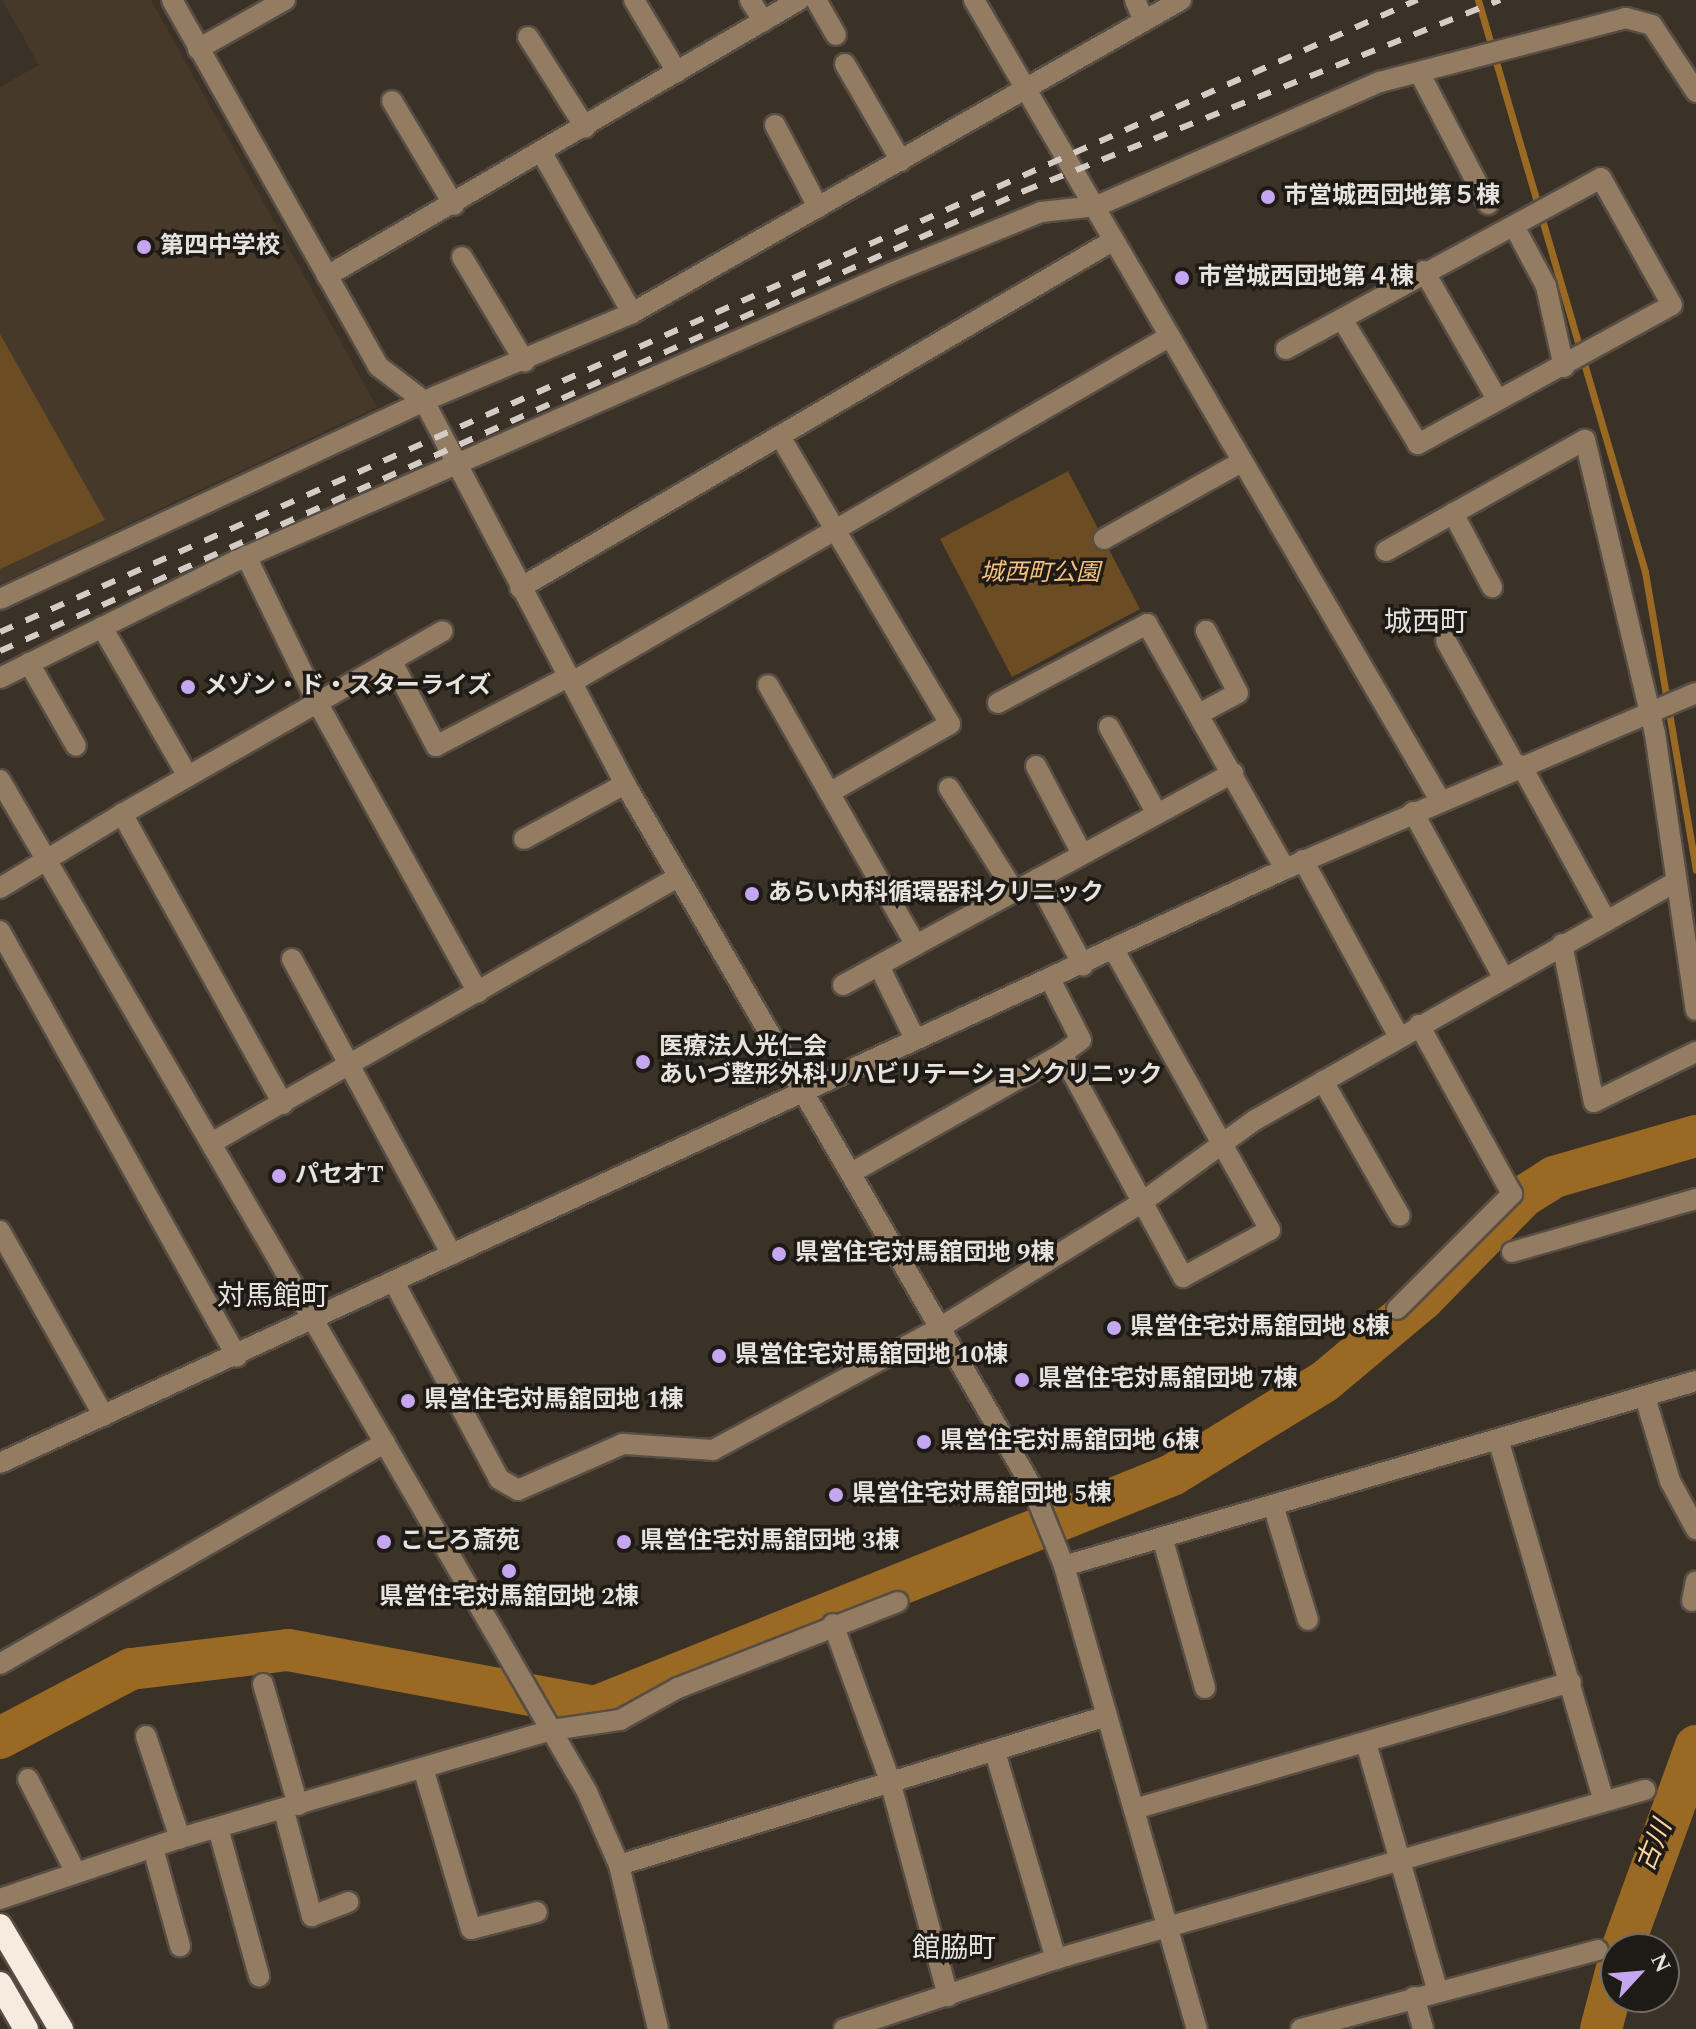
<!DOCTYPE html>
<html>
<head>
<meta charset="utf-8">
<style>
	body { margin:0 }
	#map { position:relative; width:1696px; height:2029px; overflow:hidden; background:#3a3127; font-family:Spectral,"Noto Sans JP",serif }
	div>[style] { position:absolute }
	.built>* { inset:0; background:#47392a }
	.green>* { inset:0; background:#6b4c23 }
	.stream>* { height:7px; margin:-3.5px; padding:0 3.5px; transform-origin:3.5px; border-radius:3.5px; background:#9a6924 }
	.river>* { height:42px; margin:-21px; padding:0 21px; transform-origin:21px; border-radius:21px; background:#9a6924 }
	.roads { filter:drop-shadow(2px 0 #564d44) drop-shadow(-2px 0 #564d44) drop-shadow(0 2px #564d44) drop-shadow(0 -2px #564d44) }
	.minor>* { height:20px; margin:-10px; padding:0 10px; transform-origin:10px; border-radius:10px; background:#937c62 }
	.highway>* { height:24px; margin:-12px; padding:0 12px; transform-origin:12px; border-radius:12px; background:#f7ebdf }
	.rail>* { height:6px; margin-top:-3px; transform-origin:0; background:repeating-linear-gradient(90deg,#d4cdc7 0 14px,transparent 0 28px) }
	.dots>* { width:22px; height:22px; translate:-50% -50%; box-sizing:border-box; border:4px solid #1e1a15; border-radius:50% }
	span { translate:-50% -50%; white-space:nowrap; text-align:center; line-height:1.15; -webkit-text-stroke:7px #1e1a15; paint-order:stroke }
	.poi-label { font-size:24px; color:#e8e2dc; font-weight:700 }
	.left { translate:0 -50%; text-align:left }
	.park-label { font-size:24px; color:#f8c07c; font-style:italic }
	.water-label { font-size:26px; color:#ffd4a2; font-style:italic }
	.quarter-label { font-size:28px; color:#e8e2dc }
	.north { position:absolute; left:1600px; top:1933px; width:80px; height:80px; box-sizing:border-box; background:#1e1a15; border:2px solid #6f6a65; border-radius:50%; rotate:64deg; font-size:22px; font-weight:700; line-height:32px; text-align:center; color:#e8e2dc }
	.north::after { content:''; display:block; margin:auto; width:28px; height:36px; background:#c5a7f1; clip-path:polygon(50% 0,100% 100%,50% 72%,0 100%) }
</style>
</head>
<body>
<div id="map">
	<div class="built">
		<div style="clip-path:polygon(2px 0,151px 0,377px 407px,0 584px,0 87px,39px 65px)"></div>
	</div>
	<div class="green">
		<div style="clip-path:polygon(0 334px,105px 520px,0 569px)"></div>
		<div style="clip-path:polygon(1068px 471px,1140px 609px,1012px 677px,940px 539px)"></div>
	</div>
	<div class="stream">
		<div style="left:1478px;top:0;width:596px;rotate:73.72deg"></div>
		<div style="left:1645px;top:572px;width:302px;rotate:80.3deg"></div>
	</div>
	<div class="river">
		<div style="left:0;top:1738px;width:148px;rotate:-27.8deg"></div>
		<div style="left:131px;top:1669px;width:158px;rotate:-6.9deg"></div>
		<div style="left:288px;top:1650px;width:312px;rotate:10.5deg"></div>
		<div style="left:595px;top:1707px;width:622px;rotate:-21.9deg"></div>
		<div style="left:1172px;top:1475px;width:178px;rotate:-31.5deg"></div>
		<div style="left:1324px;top:1382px;width:129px;rotate:-40deg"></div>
		<div style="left:1423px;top:1299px;width:144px;rotate:-45.6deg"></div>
		<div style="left:1524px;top:1196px;width:36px;rotate:-32deg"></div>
		<div style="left:1554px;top:1177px;width:148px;rotate:-16.1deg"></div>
		<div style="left:1622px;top:1949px;width:216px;rotate:-70deg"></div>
		<div style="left:1601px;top:2029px;width:59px;rotate:-75.3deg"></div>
	</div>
	<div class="roads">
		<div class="minor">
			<div style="left:172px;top:0;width:420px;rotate:60.6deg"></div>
			<div style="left:378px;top:366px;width:58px;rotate:37.3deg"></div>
			<div style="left:424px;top:401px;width:433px;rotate:62.3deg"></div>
			<div style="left:625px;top:784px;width:812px;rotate:59.93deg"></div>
			<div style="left:1032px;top:1487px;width:85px;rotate:67.9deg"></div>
			<div style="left:1064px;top:1566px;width:482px;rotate:74deg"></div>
			<div style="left:634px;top:0;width:84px;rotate:59.2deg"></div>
			<div style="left:750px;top:0;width:25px;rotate:58deg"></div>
			<div style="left:816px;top:0;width:40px;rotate:60.3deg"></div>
			<div style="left:974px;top:0;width:926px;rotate:59.78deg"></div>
			<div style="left:1135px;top:0;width:23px;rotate:67deg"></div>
			<div style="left:528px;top:37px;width:107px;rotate:57.7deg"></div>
			<div style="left:198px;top:49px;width:100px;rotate:-29.4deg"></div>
			<div style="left:845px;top:64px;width:112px;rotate:60deg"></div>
			<div style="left:1420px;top:74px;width:147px;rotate:62.4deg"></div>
			<div style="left:392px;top:101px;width:121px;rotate:59.2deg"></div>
			<div style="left:775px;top:125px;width:93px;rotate:62.3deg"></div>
			<div style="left:542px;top:153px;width:184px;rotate:60.6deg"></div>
			<div style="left:1514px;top:226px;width:68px;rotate:61.9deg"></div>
			<div style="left:1546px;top:286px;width:83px;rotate:77.5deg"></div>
			<div style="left:462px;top:257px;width:122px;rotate:59deg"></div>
			<div style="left:1424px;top:271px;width:145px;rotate:60.3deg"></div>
			<div style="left:327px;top:276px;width:547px;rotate:-30.32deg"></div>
			<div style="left:1286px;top:349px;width:358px;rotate:-28.5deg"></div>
			<div style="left:1601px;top:178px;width:145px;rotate:60.8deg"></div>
			<div style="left:1672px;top:305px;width:290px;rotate:151.3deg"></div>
			<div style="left:1418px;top:444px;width:146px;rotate:-121.3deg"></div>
			<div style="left:781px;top:438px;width:332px;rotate:59.4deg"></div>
			<div style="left:950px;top:724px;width:139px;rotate:150.3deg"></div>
			<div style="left:1453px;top:513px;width:84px;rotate:62.2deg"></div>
			<div style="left:1104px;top:539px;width:157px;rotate:-29.3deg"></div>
			<div style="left:1386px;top:551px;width:228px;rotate:-29.2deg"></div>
			<div style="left:1585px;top:440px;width:302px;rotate:76.6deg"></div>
			<div style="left:1655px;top:734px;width:279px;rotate:81.6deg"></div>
			<div style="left:246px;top:556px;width:162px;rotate:64.1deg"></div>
			<div style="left:317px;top:702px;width:332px;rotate:61deg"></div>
			<div style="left:520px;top:588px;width:688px;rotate:-30.36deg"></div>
			<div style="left:0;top:599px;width:468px;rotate:-25deg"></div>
			<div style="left:424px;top:401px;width:226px;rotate:-22.9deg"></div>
			<div style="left:632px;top:313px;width:632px;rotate:-29.69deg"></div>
			<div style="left:102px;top:627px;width:171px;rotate:60.1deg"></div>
			<div style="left:1446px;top:641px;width:144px;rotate:60.9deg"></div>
			<div style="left:391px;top:660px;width:97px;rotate:62.4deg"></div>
			<div style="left:436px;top:746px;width:151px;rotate:-27.6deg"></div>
			<div style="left:29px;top:663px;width:95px;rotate:60.5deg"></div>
			<div style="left:0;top:678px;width:263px;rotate:-26.4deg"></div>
			<div style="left:236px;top:561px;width:716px;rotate:-23.73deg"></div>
			<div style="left:891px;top:273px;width:162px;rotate:-22.1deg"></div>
			<div style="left:1041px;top:212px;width:56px;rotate:-6.1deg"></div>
			<div style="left:1097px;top:206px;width:309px;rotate:-23.7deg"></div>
			<div style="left:1380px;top:82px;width:254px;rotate:-14.6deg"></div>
			<div style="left:1626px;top:18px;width:27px;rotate:15deg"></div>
			<div style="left:1652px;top:25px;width:80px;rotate:56.7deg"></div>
			<div style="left:574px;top:681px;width:685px;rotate:-30.05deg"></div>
			<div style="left:768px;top:685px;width:299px;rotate:60.4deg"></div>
			<div style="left:916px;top:945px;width:361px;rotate:-28.5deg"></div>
			<div style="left:998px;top:703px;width:169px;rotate:-27.9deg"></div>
			<div style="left:1147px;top:624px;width:281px;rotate:60.6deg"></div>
			<div style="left:1199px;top:714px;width:44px;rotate:-28.3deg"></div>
			<div style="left:1238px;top:693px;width:70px;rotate:-117.3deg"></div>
			<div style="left:1109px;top:727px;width:99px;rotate:61.1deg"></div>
			<div style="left:1521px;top:765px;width:177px;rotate:61.3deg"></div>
			<div style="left:1036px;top:766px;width:99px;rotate:62.4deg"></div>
			<div style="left:0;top:780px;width:1170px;rotate:59.88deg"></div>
			<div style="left:587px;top:1792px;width:80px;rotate:66.3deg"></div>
			<div style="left:619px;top:1865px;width:169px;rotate:76.6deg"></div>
			<div style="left:949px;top:788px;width:122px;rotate:57.7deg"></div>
			<div style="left:1413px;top:812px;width:188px;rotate:61.4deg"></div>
			<div style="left:524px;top:839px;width:115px;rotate:-28.6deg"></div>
			<div style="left:1303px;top:860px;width:201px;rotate:61.5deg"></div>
			<div style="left:1037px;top:879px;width:98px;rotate:61.9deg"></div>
			<div style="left:0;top:888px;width:143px;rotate:-31.2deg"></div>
			<div style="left:0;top:931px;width:487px;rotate:60.9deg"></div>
			<div style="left:1562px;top:944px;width:161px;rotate:78.6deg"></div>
			<div style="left:1594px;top:1102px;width:114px;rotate:-26.1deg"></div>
			<div style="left:292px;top:959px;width:336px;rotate:61.6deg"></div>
			<div style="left:879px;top:966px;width:81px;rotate:63.7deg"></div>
			<div style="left:1050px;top:979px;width:68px;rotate:63.1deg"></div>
			<div style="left:1081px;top:1040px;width:24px;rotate:144deg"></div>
			<div style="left:843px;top:985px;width:83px;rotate:-28.7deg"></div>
			<div style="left:1323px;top:1081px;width:155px;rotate:60.3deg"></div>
			<div style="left:283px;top:1104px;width:332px;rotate:-119deg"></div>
			<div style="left:122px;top:814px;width:369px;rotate:-29.7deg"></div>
			<div style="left:213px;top:1142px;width:535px;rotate:-29.68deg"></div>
			<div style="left:851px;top:1173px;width:242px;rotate:-29.4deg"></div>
			<div style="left:1062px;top:1054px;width:254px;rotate:61.5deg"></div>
			<div style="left:1183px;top:1277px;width:99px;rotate:-28.4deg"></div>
			<div style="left:1270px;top:1230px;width:321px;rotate:-119.1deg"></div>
			<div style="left:0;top:1231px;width:212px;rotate:60.7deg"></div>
			<div style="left:1512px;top:1252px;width:191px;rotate:-16.1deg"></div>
			<div style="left:395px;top:1284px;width:221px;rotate:61.9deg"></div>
			<div style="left:499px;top:1479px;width:22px;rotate:30deg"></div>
			<div style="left:518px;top:1490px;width:115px;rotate:-23.7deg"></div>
			<div style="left:623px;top:1444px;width:90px;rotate:3.8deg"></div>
			<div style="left:713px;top:1450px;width:259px;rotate:-28.3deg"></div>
			<div style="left:941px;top:1327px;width:235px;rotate:-31.8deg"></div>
			<div style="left:1141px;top:1203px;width:141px;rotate:-36.1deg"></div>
			<div style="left:1255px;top:1120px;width:484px;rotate:-29.5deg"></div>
			<div style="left:1397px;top:1309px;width:163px;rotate:-45deg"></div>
			<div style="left:1512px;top:1194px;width:193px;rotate:-118.8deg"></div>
			<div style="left:1645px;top:1397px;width:88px;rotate:73.4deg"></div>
			<div style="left:1670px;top:1481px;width:55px;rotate:61.6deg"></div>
			<div style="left:1498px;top:1439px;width:373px;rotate:73.7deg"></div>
			<div style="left:0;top:1463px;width:1416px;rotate:-24.81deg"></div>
			<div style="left:1285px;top:869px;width:447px;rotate:-23.2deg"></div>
			<div style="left:1273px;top:1505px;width:120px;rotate:73.1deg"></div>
			<div style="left:1162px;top:1537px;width:157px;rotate:74.1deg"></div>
			<div style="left:1064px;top:1566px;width:659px;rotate:-16.32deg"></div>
			<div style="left:1692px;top:1601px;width:20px;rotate:-79deg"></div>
			<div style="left:833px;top:1624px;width:167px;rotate:70deg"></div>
			<div style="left:890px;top:1781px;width:223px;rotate:74.9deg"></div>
			<div style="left:0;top:1664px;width:444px;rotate:-29.9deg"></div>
			<div style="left:263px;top:1684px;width:126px;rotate:73.9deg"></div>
			<div style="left:146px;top:1736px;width:108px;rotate:71.6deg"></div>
			<div style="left:1366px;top:1743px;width:259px;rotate:73.9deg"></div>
			<div style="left:995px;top:1752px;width:216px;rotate:73.6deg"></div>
			<div style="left:423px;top:1768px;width:168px;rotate:73.4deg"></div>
			<div style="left:471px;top:1929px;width:68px;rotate:-14.4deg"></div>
			<div style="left:28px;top:1779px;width:103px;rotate:62.9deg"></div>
			<div style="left:1134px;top:1809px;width:455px;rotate:-16.2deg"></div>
			<div style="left:284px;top:1811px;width:109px;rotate:75.1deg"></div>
			<div style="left:312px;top:1916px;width:39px;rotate:-21deg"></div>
			<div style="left:218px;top:1828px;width:154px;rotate:74.5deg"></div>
			<div style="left:153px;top:1848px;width:102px;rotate:74.6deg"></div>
			<div style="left:619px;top:1865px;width:510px;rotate:-16.98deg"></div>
			<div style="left:0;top:1899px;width:190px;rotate:-18.7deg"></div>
			<div style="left:180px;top:1838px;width:387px;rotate:-16.2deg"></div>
			<div style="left:552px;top:1730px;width:69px;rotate:-8.4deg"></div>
			<div style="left:620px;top:1720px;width:66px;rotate:-28.9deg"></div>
			<div style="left:678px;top:1688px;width:236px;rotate:-21.4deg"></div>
			<div style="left:1414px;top:1997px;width:33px;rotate:74deg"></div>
			<div style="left:844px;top:2029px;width:223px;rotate:-18.3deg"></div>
			<div style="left:1056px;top:1959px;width:613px;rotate:-16.01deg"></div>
			<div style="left:1301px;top:2029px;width:307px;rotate:-14.9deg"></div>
		</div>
		<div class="highway">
			<div style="left:0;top:1926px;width:120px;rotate:59.4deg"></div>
			<div style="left:0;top:1984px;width:52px;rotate:60deg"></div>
		</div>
	</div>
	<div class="rail">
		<div style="left:0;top:632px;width:1552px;rotate:-24.04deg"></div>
		<div style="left:0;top:651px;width:1123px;rotate:-24.19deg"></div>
		<div style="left:1024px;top:191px;width:513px;rotate:-21.86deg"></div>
	</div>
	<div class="dots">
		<div style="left:1268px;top:197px;background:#c5a7f1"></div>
		<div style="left:144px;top:247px;background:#c5a7f1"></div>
		<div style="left:1182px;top:278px;background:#c5a7f1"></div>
		<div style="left:188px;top:687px;background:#c5a7f1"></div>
		<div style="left:752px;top:894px;background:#c5a7f1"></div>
		<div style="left:643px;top:1062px;background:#c5a7f1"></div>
		<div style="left:279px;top:1176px;background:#c5a7f1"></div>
		<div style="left:779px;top:1254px;background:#c5a7f1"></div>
		<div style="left:1114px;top:1328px;background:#c5a7f1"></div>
		<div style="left:719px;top:1356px;background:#c5a7f1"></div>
		<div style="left:1022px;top:1380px;background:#c5a7f1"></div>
		<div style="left:408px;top:1401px;background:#c5a7f1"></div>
		<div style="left:924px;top:1442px;background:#c5a7f1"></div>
		<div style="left:836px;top:1495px;background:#c5a7f1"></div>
		<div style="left:384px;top:1542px;background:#c5a7f1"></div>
		<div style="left:624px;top:1542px;background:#c5a7f1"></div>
		<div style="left:509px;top:1571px;background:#c5a7f1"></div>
	</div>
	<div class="poi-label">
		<span class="left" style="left:1284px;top:197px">市営城西団地第５棟</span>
		<span class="left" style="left:160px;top:247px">第四中学校</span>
		<span class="left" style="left:1198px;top:278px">市営城西団地第４棟</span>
		<span class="left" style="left:204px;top:687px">メゾン・ド・スターライズ</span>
		<span class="left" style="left:768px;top:894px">あらい内科循環器科クリニック</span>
		<span class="left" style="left:659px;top:1062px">医療法人光仁会<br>あいづ整形外科リハビリテーションクリニック</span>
		<span class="left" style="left:295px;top:1176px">パセオT</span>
		<span class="left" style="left:795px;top:1254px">県営住宅対馬舘団地 9棟</span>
		<span class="left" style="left:1130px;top:1328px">県営住宅対馬舘団地 8棟</span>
		<span class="left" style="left:735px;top:1356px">県営住宅対馬舘団地 10棟</span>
		<span class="left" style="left:1038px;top:1380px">県営住宅対馬舘団地 7棟</span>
		<span class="left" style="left:424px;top:1401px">県営住宅対馬舘団地 1棟</span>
		<span class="left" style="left:940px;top:1442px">県営住宅対馬舘団地 6棟</span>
		<span class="left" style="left:852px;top:1495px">県営住宅対馬舘団地 5棟</span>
		<span class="left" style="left:400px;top:1542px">こころ斎苑</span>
		<span class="left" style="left:640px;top:1542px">県営住宅対馬舘団地 3棟</span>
		<span style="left:509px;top:1598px">県営住宅対馬舘団地 2棟</span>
	</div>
	<div class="park-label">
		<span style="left:1040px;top:574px">城西町公園</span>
	</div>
	<div class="water-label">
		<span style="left:1655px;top:1846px;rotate:-68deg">古川</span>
	</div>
	<div class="quarter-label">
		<span style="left:1426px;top:623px">城西町</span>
		<span style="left:273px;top:1297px">対馬館町</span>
		<span style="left:954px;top:1949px">館脇町</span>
	</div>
	<div class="north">N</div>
</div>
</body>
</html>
